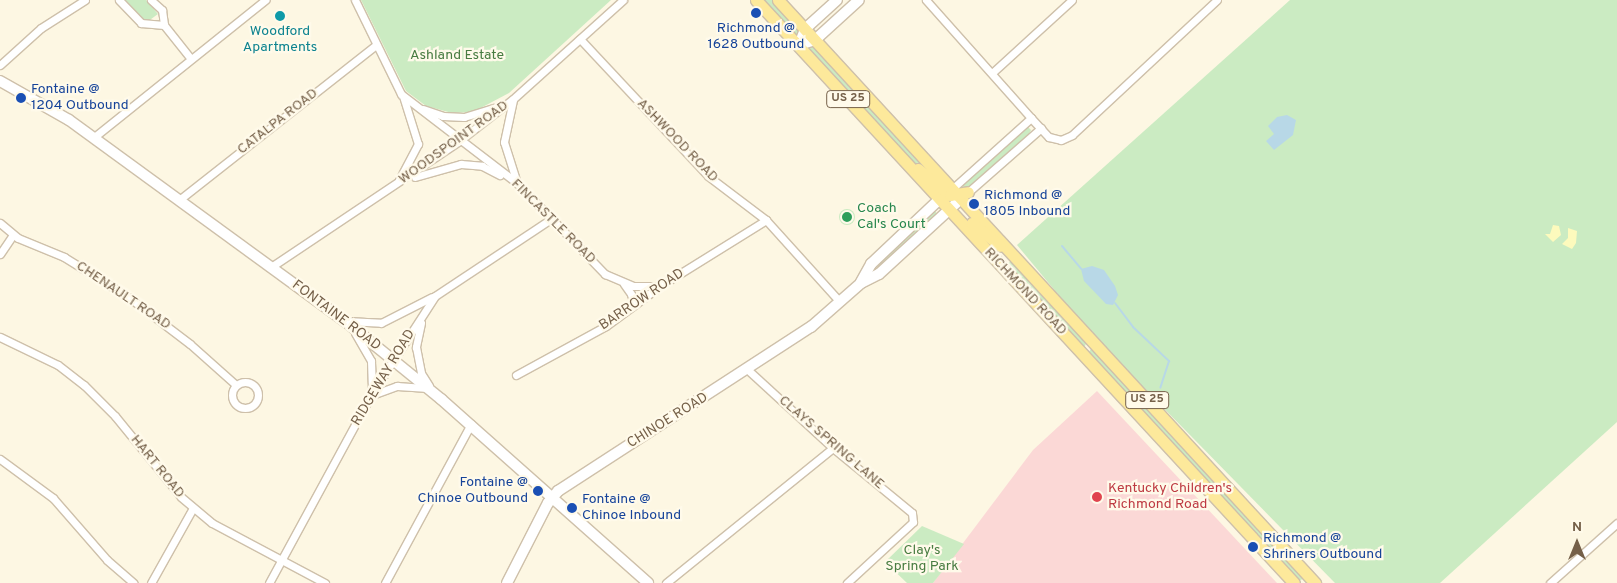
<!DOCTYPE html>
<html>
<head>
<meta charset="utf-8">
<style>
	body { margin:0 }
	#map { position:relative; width:1617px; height:583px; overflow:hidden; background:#fdf7e3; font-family:Overpass,sans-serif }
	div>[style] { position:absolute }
	.medical>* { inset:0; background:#fbd8d6 }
	.green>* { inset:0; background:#cbebc2 }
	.round { border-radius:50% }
	.sand>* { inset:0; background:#fdfabd }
	.water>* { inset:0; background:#b8d8e7 }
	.stream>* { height:2px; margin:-1px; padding:0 1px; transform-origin:1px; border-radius:1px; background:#b8d8e7 }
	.roads { filter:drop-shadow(1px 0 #cec0aa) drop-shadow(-1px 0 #cec0aa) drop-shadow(0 1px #cec0aa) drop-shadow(0 -1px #cec0aa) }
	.street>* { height:7px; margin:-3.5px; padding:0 3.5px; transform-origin:3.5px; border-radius:3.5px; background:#fff }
	.street>.ring { margin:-3.5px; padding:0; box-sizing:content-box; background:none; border:7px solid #fff; border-radius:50% }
	.secondary>* { height:10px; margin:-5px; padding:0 5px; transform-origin:5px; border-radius:5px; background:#fff }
	.primary>* { height:11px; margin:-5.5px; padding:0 5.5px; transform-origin:5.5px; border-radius:5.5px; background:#fde99b }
	.dots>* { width:14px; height:14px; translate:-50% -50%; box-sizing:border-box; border:2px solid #fffaea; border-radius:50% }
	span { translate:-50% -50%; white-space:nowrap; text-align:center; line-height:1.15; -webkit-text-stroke:4.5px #fffaea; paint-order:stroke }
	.shield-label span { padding:1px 4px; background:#fffaea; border:1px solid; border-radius:4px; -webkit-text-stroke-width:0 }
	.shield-label { font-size:12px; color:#756049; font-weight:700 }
	.transit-label { font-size:14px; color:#164399 }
	.left { translate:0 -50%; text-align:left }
	.right { translate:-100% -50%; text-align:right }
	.culture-label { font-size:14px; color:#0d838f }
	.park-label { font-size:14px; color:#487c41 }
	.street-label { font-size:14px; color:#756049 }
	.leisure-label { font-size:14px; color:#27864d }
	.health-label { font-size:14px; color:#be3a42 }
	.north { position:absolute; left:1552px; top:518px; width:50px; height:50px; -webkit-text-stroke:4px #fffaea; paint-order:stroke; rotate:0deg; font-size:14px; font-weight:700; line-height:20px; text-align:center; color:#756049 }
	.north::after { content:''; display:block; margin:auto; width:18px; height:22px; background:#756049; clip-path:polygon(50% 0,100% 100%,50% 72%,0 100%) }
</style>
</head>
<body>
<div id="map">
	<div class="medical">
		<div style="clip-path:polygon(1097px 391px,1277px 583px,933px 583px,1033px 450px)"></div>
	</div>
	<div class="green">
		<div style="clip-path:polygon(123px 0,146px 0,158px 14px,147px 22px)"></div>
		<div style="clip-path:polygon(361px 0,611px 0,509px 93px,473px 112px,452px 113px,426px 106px,406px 91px)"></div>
		<div style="clip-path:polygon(760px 0,773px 0,800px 29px,798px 37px)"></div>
		<div style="clip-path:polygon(1290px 0,1617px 0,1617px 422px,1440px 583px,1335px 583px,1091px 334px,1017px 245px)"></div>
		<div style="clip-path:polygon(811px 44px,946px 188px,899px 151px,807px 47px)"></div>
		<div style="clip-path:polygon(1027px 126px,1031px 130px,1029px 134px,967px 190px,963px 187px,963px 184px)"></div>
		<div class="round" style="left:839px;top:209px;width:16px;height:16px"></div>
		<div style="clip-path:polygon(934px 210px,938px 215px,881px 268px,877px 266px)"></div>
		<div style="clip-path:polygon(1011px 261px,1087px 341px,1085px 346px,1081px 346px,1007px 264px)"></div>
		<div style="clip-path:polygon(1091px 349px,1094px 350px,1303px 579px,1298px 581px,1088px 353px)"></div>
		<div style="clip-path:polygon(922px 526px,964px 544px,933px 583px,907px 583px,885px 562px)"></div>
	</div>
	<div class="sand">
		<div style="clip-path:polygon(1553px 225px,1559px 226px,1561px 235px,1553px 242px,1545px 234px,1550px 234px)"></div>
		<div style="clip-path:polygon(1568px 228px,1577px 231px,1576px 243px,1572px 249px,1562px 244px,1568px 238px)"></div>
	</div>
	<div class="water">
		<div style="clip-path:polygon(1287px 115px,1296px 120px,1293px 135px,1274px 150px,1266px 141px,1274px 134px,1268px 126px,1277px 117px)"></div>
		<div style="clip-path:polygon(1092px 266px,1104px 270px,1115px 286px,1118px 295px,1113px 305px,1106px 304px,1084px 281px,1081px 269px)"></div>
	</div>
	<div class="stream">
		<div style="left:1062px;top:246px;width:30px;rotate:50deg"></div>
		<div style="left:1115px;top:303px;width:30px;rotate:53deg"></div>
		<div style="left:1133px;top:327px;width:50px;rotate:43.4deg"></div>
		<div style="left:1169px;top:361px;width:28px;rotate:108deg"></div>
	</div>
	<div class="roads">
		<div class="street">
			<div style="left:119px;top:0;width:32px;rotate:46deg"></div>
			<div style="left:141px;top:23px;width:23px;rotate:5deg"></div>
			<div style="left:151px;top:0;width:15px;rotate:42deg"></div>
			<div style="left:162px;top:10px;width:15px;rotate:82deg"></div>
			<div style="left:164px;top:25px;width:43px;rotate:51.5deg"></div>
			<div style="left:355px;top:0;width:105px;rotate:63.9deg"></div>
			<div style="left:401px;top:94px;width:146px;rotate:37.5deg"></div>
			<div style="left:517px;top:183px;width:127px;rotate:46deg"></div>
			<div style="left:605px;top:274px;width:30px;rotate:23deg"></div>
			<div style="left:633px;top:286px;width:27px"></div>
			<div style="left:926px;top:0;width:158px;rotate:48.3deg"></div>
			<div style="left:1031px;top:118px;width:26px;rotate:47deg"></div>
			<div style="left:1049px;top:137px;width:12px;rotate:14deg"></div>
			<div style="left:1061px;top:140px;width:12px;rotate:-24deg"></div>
			<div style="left:1072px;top:135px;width:198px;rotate:-43deg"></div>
			<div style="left:580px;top:39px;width:187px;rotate:46.9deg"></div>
			<div style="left:708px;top:176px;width:73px;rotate:37.2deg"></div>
			<div style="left:766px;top:220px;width:110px;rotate:47.9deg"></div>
			<div style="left:0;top:65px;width:55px;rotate:-42.1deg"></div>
			<div style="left:41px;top:28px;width:52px;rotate:-32.5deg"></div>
			<div style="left:992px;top:73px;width:108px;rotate:-42.4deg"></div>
			<div style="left:513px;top:100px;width:43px;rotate:102.1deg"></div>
			<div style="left:504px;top:142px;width:43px;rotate:72.4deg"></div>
			<div style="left:423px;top:109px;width:21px;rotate:19deg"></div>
			<div style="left:443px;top:116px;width:21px;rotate:3deg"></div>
			<div style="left:464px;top:117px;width:38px;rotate:-17deg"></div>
			<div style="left:93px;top:138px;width:221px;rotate:-38.7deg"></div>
			<div style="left:415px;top:177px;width:48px;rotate:-15.8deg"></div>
			<div style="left:461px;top:164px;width:21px;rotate:5deg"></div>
			<div style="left:482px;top:166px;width:20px;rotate:27deg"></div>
			<div style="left:399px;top:180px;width:41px;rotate:-62.2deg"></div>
			<div style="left:418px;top:144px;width:50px;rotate:-107.4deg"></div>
			<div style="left:953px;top:188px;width:105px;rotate:-41.9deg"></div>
			<div style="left:966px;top:194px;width:100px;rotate:-41.3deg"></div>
			<div style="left:179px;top:200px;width:251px;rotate:-38.2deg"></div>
			<div style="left:0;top:223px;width:23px;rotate:40deg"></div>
			<div style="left:18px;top:238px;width:50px;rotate:22.4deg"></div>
			<div style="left:64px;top:257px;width:74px;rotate:31.8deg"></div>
			<div style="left:127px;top:296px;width:79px;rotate:37.3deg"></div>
			<div style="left:190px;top:344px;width:62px;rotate:41.7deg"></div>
			<div style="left:0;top:254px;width:23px;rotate:-56deg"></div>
			<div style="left:271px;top:267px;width:226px;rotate:-33.8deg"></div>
			<div style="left:459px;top:141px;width:68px;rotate:-37.9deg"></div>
			<div style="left:513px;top:99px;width:148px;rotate:-42deg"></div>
			<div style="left:624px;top:284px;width:12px;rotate:55deg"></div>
			<div style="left:631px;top:294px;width:11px;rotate:75deg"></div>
			<div style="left:347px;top:321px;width:34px;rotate:3deg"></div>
			<div style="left:381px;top:323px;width:57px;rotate:-27deg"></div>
			<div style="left:421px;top:323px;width:25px;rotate:102deg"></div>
			<div style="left:416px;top:347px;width:26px;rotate:79deg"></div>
			<div style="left:421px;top:373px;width:15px;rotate:58deg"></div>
			<div style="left:355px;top:333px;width:32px;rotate:60deg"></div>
			<div style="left:371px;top:361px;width:31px;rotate:88deg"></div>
			<div style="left:0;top:337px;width:64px;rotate:25.8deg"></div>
			<div style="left:58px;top:365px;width:33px;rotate:38deg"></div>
			<div style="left:84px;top:385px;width:44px;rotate:45deg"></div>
			<div style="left:115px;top:416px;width:104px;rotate:50.8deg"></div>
			<div style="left:181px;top:497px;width:40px;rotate:40deg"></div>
			<div style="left:212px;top:523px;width:128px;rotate:28deg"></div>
			<div style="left:748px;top:370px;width:115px;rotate:42.5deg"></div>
			<div style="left:833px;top:448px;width:102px;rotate:39.4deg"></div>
			<div style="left:912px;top:513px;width:9px;rotate:84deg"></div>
			<div style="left:913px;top:522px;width:90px;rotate:137.3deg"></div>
			<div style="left:516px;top:375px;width:102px;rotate:-28.6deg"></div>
			<div style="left:606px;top:326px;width:67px;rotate:-36.5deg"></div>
			<div style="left:660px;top:286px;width:125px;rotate:-31.9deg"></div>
			<div class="ring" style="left:232px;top:382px;width:19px;height:19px"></div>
			<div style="left:372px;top:395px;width:27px;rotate:-20deg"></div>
			<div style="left:397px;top:386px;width:27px;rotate:4deg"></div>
			<div style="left:0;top:459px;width:66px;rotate:36.3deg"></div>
			<div style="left:53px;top:498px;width:82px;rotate:48.9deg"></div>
			<div style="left:107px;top:560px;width:35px;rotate:41deg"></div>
			<div style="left:151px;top:583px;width:86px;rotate:-60.8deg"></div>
			<div style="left:269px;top:583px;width:214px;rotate:-61.5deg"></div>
			<div style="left:371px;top:395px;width:118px;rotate:-57.1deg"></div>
			<div style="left:435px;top:296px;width:139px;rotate:-33.6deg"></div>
			<div style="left:385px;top:583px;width:181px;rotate:-61.6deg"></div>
			<div style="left:666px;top:583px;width:215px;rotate:-39deg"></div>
			<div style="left:1550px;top:583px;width:90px;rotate:-41.8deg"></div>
		</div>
		<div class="secondary">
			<div style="left:799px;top:45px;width:17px;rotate:-17deg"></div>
			<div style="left:815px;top:40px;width:59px;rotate:-42.3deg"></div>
			<div style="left:799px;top:45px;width:17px;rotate:-69deg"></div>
			<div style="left:805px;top:29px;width:43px;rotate:-42.2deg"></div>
			<div style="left:0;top:81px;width:79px;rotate:29.5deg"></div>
			<div style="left:69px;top:120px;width:341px;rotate:36.1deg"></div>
			<div style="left:345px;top:321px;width:124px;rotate:39.1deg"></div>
			<div style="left:441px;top:399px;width:277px;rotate:41.6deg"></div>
			<div style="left:861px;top:282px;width:21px;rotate:-61deg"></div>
			<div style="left:871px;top:264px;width:102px;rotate:-43.4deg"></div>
			<div style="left:507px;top:583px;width:90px;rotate:-62.9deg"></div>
			<div style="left:548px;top:503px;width:16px;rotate:-50deg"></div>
			<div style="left:558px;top:491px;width:302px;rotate:-33deg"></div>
			<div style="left:811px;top:327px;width:67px;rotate:-41.3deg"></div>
			<div style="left:861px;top:283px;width:20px;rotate:-27deg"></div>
			<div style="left:879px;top:274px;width:113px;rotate:-42.5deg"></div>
		</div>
		<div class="primary">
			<div style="left:756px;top:0;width:793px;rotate:47.3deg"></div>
			<div style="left:778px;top:0;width:793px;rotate:47.35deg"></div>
			<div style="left:918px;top:169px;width:41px;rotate:39.1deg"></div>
			<div style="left:950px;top:195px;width:18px;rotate:-9deg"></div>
			<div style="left:972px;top:223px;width:36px;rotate:39deg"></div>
		</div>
	</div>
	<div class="dots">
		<div style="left:756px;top:13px;background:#1a4fb4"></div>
		<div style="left:280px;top:16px;background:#0f9aa8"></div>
		<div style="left:21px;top:98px;background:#1a4fb4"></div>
		<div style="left:974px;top:204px;background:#1a4fb4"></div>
		<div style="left:847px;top:217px;background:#2e9e5b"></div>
		<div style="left:538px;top:491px;background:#1a4fb4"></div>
		<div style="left:1097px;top:497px;background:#e0444e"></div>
		<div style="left:572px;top:508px;background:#1a4fb4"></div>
		<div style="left:1253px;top:547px;background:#1a4fb4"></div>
	</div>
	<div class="shield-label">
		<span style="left:848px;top:99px">US 25</span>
		<span style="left:1147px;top:400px">US 25</span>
	</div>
	<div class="transit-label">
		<span style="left:756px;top:37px">Richmond @<br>1628 Outbound</span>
		<span class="left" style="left:31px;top:98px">Fontaine @<br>1204 Outbound</span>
		<span class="left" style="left:984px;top:204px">Richmond @<br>1805 Inbound</span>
		<span class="right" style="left:528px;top:491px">Fontaine @<br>Chinoe Outbound</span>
		<span class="left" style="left:582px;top:508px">Fontaine @<br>Chinoe Inbound</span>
		<span class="left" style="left:1263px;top:547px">Richmond @<br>Shriners Outbound</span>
	</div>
	<div class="culture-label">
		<span style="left:280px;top:40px">Woodford<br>Apartments</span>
	</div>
	<div class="park-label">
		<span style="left:457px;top:56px">Ashland Estate</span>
		<span style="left:922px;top:559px">Clay's<br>Spring Park</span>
	</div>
	<div class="street-label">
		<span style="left:278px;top:122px;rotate:-38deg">CATALPA ROAD</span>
		<span style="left:677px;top:141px;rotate:46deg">ASHWOOD ROAD</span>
		<span style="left:454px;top:143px;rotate:-36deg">WOODSPOINT ROAD</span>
		<span style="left:553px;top:222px;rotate:45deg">FINCASTLE ROAD</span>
		<span style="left:1025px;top:292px;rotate:47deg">RICHMOND ROAD</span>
		<span style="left:123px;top:296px;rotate:34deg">CHENAULT ROAD</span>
		<span style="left:642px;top:300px;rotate:-34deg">BARROW ROAD</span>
		<span style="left:336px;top:316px;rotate:37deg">FONTAINE ROAD</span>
		<span style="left:384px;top:378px;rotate:-59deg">RIDGEWAY ROAD</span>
		<span style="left:668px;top:421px;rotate:-32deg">CHINOE ROAD</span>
		<span style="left:831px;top:443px;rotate:41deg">CLAYS SPRING LANE</span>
		<span style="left:157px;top:467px;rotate:51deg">HART ROAD</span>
	</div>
	<div class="leisure-label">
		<span class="left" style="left:857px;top:217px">Coach<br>Cal's Court</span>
	</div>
	<div class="health-label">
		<span class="left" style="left:1108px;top:497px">Kentucky Children's<br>Richmond Road</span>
	</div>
	<div class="north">N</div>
</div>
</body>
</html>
